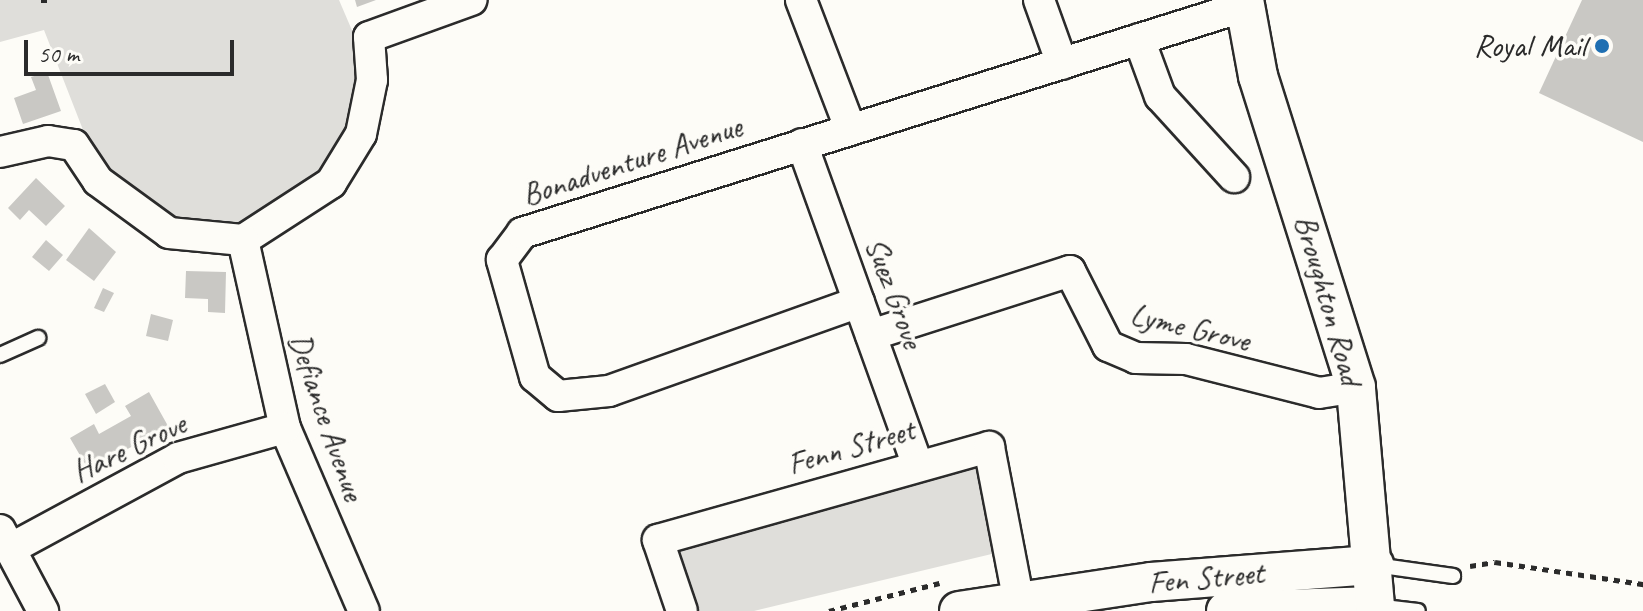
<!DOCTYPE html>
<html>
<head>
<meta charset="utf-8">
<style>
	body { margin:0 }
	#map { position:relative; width:1643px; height:611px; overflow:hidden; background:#fdfcf7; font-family:Caveat,sans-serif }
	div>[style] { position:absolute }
	.green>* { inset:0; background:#dfdeda }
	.building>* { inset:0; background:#c9c8c4 }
	.path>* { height:5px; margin-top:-2.5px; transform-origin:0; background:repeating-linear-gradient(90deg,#2b2b2b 0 6px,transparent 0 12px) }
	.roads { filter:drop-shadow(2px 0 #2b2b2b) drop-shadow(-2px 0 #2b2b2b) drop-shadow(0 2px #2b2b2b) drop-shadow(0 -2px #2b2b2b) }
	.service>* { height:14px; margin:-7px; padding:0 7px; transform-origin:7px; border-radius:7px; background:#fdfcf7 }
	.minor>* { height:30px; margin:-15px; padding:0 15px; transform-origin:15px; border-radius:15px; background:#fdfcf7 }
	.tertiary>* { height:38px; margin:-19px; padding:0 19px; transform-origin:19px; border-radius:19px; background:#fdfcf7 }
	.dots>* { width:22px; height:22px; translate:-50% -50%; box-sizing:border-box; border:4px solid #fdfcf7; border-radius:50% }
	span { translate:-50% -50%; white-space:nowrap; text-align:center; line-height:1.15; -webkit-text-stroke:7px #fdfcf7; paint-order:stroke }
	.poi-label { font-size:32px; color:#2b2b2b }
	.right { translate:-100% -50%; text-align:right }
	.street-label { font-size:32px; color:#2b2b2b }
	.scale { position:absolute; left:24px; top:40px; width:210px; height:36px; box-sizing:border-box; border:4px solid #2b2b2b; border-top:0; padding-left:10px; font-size:24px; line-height:28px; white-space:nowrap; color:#2b2b2b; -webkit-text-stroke:6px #fdfcf7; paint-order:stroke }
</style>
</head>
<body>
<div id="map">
	<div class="green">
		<div style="clip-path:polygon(0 0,339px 0,357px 42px,361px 83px,351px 131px,319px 176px,245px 227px,176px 222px,112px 174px,85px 135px,44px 30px,0 42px)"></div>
		<div style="clip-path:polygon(982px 460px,1000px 552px,754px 611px,693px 611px,671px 547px)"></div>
	</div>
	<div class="building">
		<div style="clip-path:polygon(355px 0,376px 0,357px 7px)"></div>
		<div style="clip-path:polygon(1582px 0,1643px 0,1643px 142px,1539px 93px)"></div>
		<div style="clip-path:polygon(47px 72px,61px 111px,23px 124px,14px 98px,36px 90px,31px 77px)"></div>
		<div style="clip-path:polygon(36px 178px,65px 206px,46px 226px,29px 210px,20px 220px,8px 208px)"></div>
		<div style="clip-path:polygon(89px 228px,116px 252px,94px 281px,66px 260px)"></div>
		<div style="clip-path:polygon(46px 240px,63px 255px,49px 271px,32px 257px)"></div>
		<div style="clip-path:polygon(186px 271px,226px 272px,225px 313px,208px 312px,208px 299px,185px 298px)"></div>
		<div style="clip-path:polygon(103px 288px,114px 293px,104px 312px,94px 308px)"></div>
		<div style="clip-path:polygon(151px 314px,173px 320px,168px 341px,146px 336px)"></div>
		<div style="clip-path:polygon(105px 384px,115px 402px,96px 414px,85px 394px)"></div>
		<div style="clip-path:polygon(149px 392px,168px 426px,89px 471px,70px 438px,94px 424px,99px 434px,131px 416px,125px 406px)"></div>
	</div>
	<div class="path">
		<div style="left:41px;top:0;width:6px"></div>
		<div style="left:1470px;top:566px;width:25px;rotate:-9deg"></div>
		<div style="left:1495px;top:562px;width:150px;rotate:8.5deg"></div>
		<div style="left:829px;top:611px;width:114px;rotate:-14.2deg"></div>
	</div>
	<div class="roads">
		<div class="service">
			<div style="left:0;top:355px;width:42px;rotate:-24.1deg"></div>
			<div style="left:1375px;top:565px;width:79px;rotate:8deg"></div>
			<div style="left:1375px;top:606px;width:43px;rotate:6.6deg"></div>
		</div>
		<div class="minor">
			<div style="left:801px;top:0;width:139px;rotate:69deg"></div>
			<div style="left:1039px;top:0;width:68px;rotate:70.2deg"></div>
			<div style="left:1139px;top:39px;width:61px;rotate:69.8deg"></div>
			<div style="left:1160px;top:96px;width:110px;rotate:47.6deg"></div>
			<div style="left:802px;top:144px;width:342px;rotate:70.2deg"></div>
			<div style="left:0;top:152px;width:49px;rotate:-12.9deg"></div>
			<div style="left:48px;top:141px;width:26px;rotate:9deg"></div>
			<div style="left:74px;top:145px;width:43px;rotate:56.3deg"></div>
			<div style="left:98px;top:181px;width:88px;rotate:36.2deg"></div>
			<div style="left:169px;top:233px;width:74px;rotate:5.4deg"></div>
			<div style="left:243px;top:240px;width:105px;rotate:-32.9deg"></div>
			<div style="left:331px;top:183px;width:57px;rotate:-58.5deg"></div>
			<div style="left:361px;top:134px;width:55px;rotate:-78.5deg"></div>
			<div style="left:372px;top:80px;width:43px;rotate:-94deg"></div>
			<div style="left:369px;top:37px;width:109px;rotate:-19.9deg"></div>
			<div style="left:243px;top:240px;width:193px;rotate:77.4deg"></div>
			<div style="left:285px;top:428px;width:199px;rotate:66.7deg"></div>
			<div style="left:859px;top:302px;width:265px;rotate:160.4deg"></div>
			<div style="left:609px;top:391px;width:51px;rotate:174.4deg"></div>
			<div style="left:558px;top:396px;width:30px;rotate:-140deg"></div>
			<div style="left:535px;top:377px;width:122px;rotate:-105.8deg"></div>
			<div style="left:502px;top:260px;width:34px;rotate:-53deg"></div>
			<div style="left:522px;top:233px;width:758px;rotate:-17.43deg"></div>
			<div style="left:871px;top:335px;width:209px;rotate:-17.8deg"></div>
			<div style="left:1070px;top:271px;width:84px;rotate:63.1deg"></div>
			<div style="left:1108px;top:346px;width:30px;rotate:23deg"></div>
			<div style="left:1136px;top:358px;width:50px;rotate:1.1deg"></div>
			<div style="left:1186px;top:359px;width:137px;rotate:14.3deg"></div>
			<div style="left:1319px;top:393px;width:37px;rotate:-9deg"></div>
			<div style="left:0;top:530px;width:92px;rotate:62deg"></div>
			<div style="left:10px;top:549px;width:191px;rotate:-28.4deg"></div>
			<div style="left:178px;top:458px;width:111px;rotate:-15.7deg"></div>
			<div style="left:682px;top:611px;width:75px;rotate:-108.7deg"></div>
			<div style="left:658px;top:540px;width:344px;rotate:-15.7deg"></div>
			<div style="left:989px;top:447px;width:154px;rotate:79.1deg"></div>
		</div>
		<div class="tertiary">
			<div style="left:959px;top:611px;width:194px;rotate:-8.6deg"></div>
			<div style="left:1151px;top:582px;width:224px;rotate:-4.4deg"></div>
			<div style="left:1226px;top:611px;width:149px;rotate:-1.9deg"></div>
			<div style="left:1375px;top:606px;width:220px;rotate:-95deg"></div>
			<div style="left:1356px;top:387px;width:326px;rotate:-107.5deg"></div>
			<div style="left:1258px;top:76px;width:77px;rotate:-100.4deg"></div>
		</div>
	</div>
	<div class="dots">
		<div style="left:1602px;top:46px;background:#1f6fb2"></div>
	</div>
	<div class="poi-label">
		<span class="right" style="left:1586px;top:46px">Royal Mail</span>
	</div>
	<div class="street-label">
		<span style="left:632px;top:161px;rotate:-18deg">Bonadventure Avenue</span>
		<span style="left:894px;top:293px;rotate:70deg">Suez Grove</span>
		<span style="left:1328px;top:300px;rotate:74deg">Broughton Road</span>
		<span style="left:1190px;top:328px;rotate:13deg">Lyme Grove</span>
		<span style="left:326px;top:417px;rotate:71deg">Defiance Avenue</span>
		<span style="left:851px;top:447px;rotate:-16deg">Fenn Street</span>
		<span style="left:129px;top:448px;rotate:-25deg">Hare Grove</span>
		<span style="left:1206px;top:578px;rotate:-5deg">Fen Street</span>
	</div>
	<div class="scale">50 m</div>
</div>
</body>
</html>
